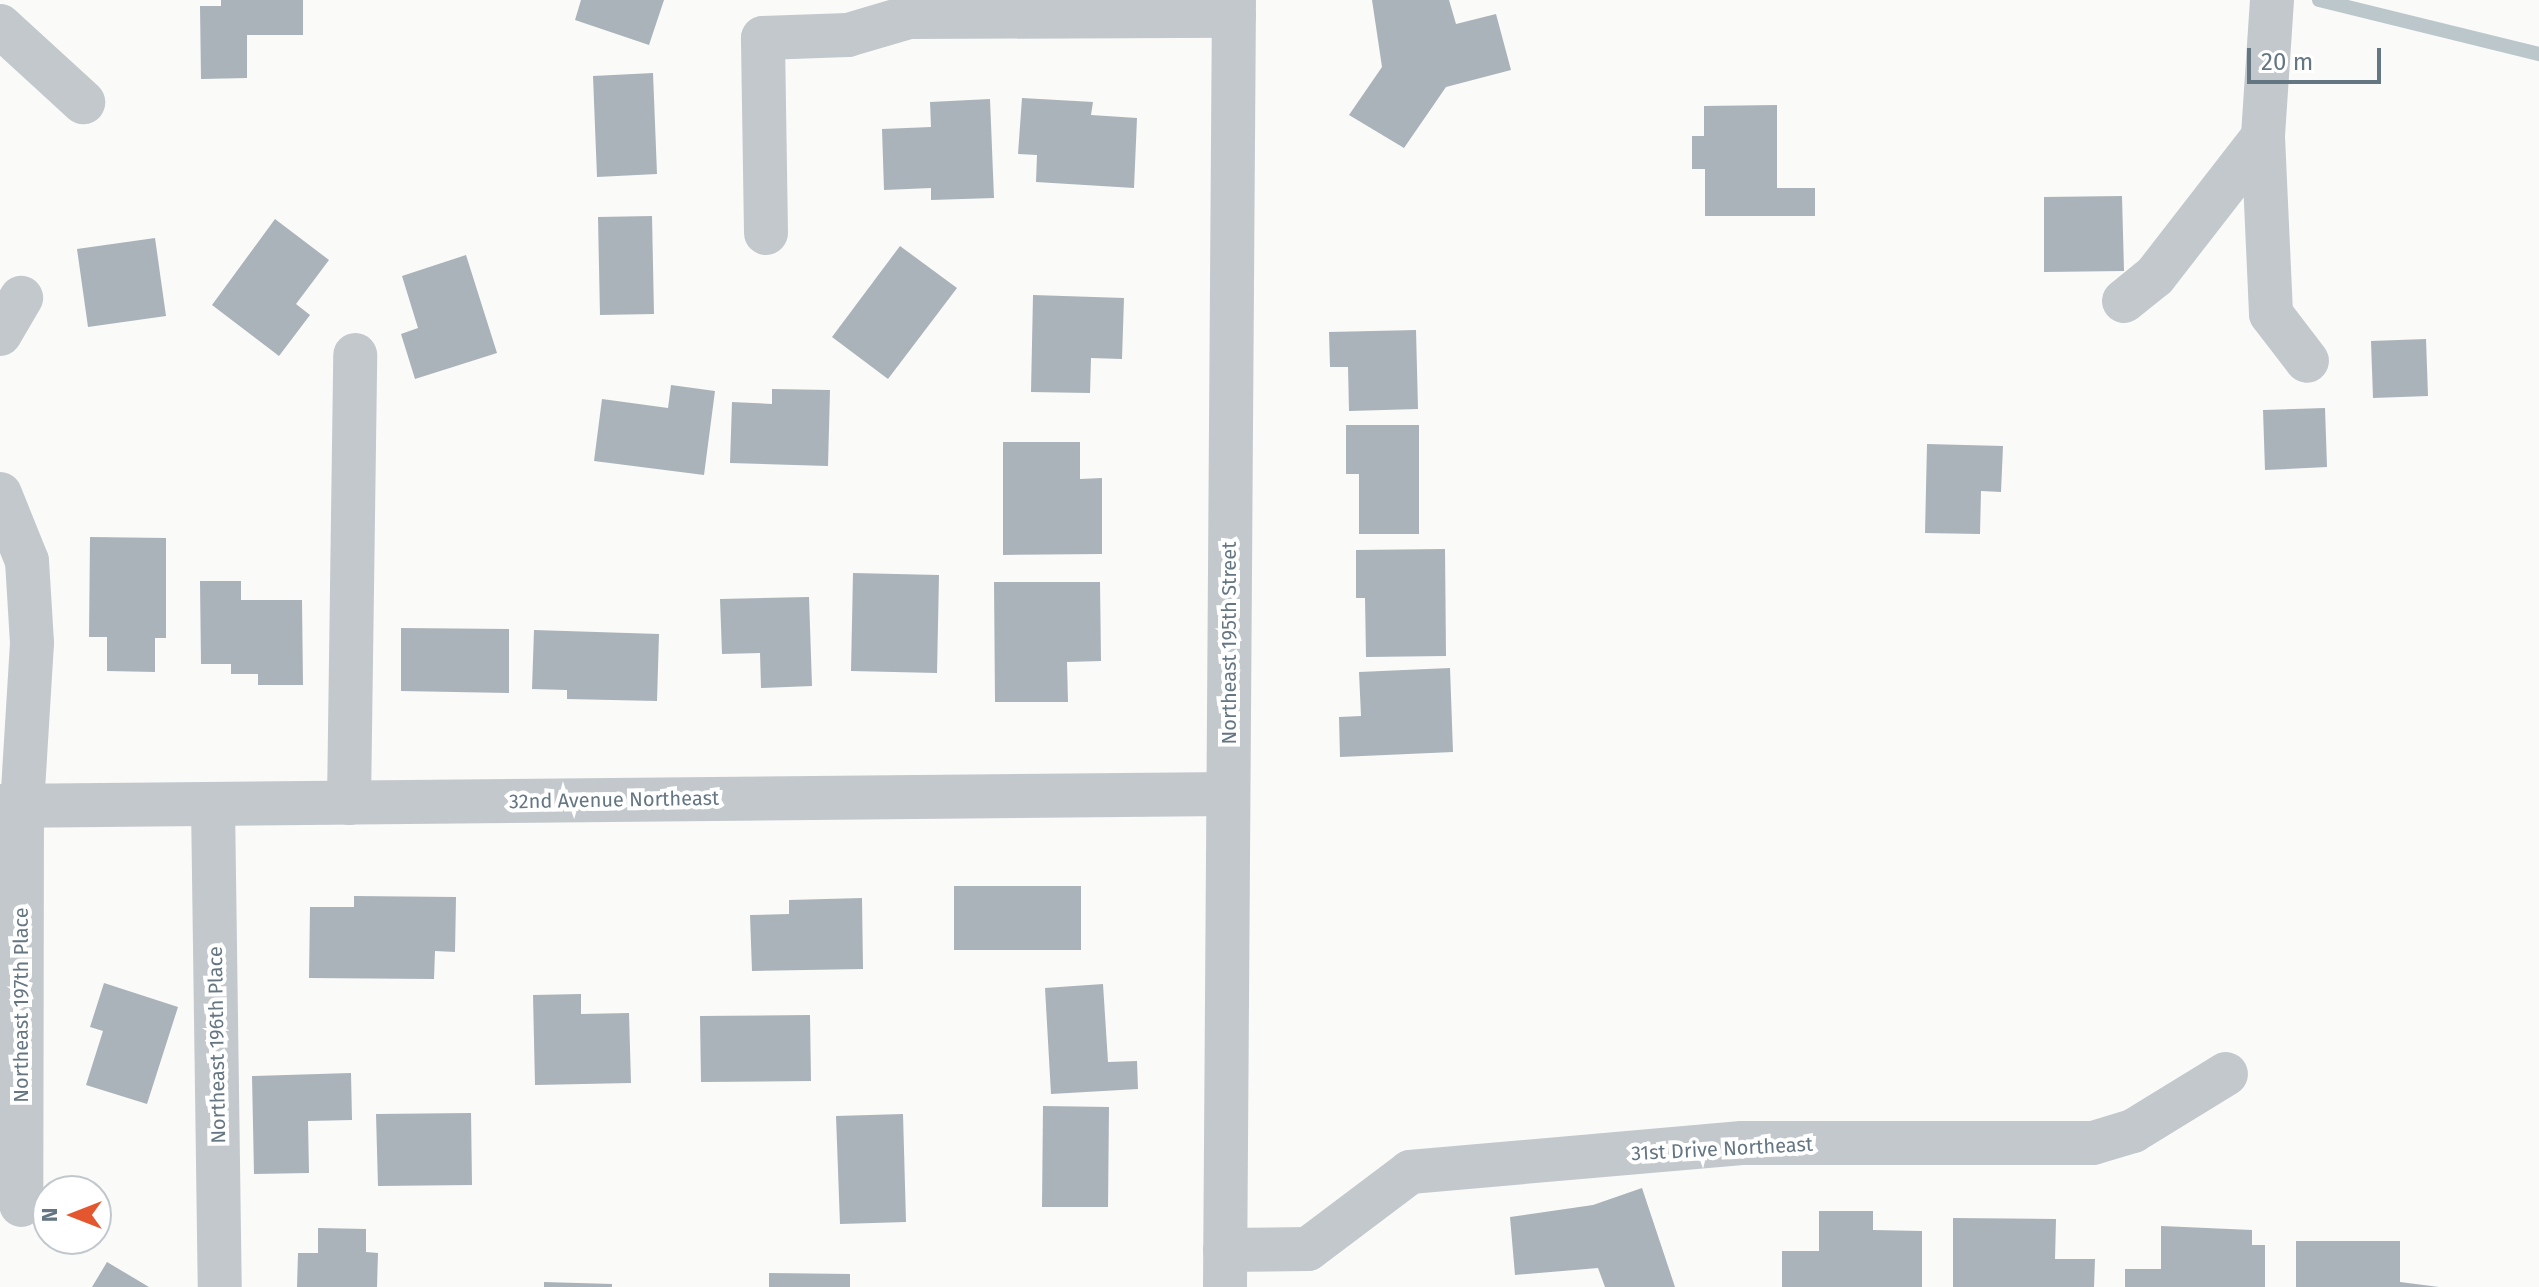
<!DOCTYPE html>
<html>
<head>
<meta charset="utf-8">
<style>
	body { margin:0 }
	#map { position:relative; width:2539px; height:1287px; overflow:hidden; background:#fafaf8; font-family:"Fira Sans",sans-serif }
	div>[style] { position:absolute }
	.stream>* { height:14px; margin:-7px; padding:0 7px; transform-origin:7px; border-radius:7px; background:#bbc7cb }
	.building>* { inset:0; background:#aab3b9 }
	.minor>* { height:44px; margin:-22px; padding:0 22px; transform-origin:22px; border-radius:22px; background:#c3c8cc }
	span { translate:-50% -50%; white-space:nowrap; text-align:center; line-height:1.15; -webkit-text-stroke:8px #fff; paint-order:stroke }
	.street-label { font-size:20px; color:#657683 }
	.north { position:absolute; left:32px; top:1175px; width:80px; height:80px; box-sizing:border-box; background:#fff; border:2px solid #c1c8cd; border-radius:50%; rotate:270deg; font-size:22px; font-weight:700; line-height:32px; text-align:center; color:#657683 }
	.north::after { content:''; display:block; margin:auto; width:28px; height:36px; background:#e4572e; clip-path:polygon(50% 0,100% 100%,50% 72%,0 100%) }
	.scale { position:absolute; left:2247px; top:48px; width:134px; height:36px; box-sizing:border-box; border:4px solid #657683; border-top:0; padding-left:10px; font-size:24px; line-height:28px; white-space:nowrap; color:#657683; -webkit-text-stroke:6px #fff; paint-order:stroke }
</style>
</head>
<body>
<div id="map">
	<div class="stream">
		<div style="left:2319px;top:0;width:227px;rotate:13.8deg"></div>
	</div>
	<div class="building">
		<div style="clip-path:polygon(221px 0,303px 0,303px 35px,247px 35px,247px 78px,201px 79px,200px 6px,221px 6px)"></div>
		<div style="clip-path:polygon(581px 0,664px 0,649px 45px,575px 20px)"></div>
		<div style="clip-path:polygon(1372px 0,1449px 0,1456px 24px,1496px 14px,1511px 70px,1446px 87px,1404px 148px,1349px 115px,1382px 67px)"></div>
		<div style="clip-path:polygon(653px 73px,657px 174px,597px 177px,593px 76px)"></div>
		<div style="clip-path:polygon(1022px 98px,1093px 102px,1091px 115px,1137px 118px,1134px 188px,1036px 182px,1037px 155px,1018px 154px)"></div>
		<div style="clip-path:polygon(990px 99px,994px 198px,931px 200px,931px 188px,884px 190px,882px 129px,931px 127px,930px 102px)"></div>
		<div style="clip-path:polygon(1777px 105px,1777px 188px,1815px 188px,1815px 216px,1705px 216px,1705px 169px,1692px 169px,1692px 136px,1704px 136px,1704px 106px)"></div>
		<div style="clip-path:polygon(2122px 196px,2124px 271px,2044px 272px,2044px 197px)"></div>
		<div style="clip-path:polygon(652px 216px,654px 314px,600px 315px,598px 217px)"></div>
		<div style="clip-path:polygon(275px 219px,329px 260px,296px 304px,310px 315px,279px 356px,212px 305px)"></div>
		<div style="clip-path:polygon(155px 238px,166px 316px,88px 327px,77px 249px)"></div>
		<div style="clip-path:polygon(900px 246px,957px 288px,888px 379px,832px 337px)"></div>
		<div style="clip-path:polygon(466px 255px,497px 353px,415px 379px,401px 334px,418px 328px,402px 276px)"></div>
		<div style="clip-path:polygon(1033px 295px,1124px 298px,1122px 359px,1091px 358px,1090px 393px,1031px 392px)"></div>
		<div style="clip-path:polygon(1416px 330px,1418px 409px,1349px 411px,1348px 367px,1330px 367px,1329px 332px)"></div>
		<div style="clip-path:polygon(2426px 339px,2428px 396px,2373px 398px,2371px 341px)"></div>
		<div style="clip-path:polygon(671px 385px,715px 391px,704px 475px,594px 461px,602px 399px,668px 408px)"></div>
		<div style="clip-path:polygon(772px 389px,830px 390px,828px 466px,730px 463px,732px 402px,772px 404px)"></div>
		<div style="clip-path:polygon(2325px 408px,2327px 467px,2265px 470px,2263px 410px)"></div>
		<div style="clip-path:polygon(1346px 425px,1419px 425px,1419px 534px,1359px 534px,1359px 474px,1346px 474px)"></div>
		<div style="clip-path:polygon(1003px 442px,1080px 442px,1080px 479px,1102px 478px,1102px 554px,1003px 555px)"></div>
		<div style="clip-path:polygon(1927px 444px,2003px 446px,2001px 492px,1981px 491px,1980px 534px,1925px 533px)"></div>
		<div style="clip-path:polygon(90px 537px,166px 538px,166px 638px,155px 638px,155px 672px,107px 671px,107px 637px,89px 637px)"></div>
		<div style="clip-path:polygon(1445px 549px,1446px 656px,1366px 657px,1365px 598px,1356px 598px,1356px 550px)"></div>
		<div style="clip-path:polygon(853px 573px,939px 575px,937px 673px,851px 671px)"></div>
		<div style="clip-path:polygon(200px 581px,241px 581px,241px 600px,302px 600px,303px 685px,258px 685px,258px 674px,231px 674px,231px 664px,201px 664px)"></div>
		<div style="clip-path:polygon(994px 582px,1100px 582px,1101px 661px,1067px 662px,1068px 702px,995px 702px)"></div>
		<div style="clip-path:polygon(809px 597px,812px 686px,761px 688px,760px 653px,722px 654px,720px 599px)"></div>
		<div style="clip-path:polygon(401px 628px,509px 629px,509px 693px,401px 691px)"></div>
		<div style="clip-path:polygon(534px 630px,659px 634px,657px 701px,567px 699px,567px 690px,532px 689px)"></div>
		<div style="clip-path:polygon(1450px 668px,1453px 752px,1340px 757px,1339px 717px,1361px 716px,1359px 672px)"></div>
		<div style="clip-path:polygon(954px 886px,1081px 886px,1081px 950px,954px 950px)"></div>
		<div style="clip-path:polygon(354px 896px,456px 897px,455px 952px,435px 951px,434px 979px,309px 978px,310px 907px,354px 907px)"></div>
		<div style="clip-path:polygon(862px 898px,863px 969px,752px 971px,750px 915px,789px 914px,789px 900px)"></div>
		<div style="clip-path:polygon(104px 983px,178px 1007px,147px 1104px,86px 1085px,103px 1031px,90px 1027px)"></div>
		<div style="clip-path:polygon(1103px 984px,1108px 1062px,1137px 1061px,1138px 1089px,1051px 1094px,1045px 988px)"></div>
		<div style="clip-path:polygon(581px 994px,581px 1014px,629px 1013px,631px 1083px,535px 1085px,533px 995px)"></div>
		<div style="clip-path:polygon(810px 1015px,811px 1081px,701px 1082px,700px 1016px)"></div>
		<div style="clip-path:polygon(351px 1073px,352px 1120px,308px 1121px,309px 1173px,254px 1174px,252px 1076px)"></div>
		<div style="clip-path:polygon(1043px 1106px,1109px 1107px,1108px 1207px,1042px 1207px)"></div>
		<div style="clip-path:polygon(471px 1113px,472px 1185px,378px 1186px,376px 1114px)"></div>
		<div style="clip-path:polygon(903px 1114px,906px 1222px,840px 1224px,836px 1116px)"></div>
		<div style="clip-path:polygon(1642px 1188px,1675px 1287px,1605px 1287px,1598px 1268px,1515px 1275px,1510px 1217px,1593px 1205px)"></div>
		<div style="clip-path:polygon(1819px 1211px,1873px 1211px,1873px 1230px,1922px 1231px,1922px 1287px,1782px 1287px,1782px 1251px,1819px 1251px)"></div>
		<div style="clip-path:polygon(1953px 1218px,2056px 1219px,2055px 1259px,2095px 1259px,2094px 1287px,1953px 1287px)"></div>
		<div style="clip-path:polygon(2161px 1226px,2252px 1230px,2252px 1245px,2265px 1245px,2265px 1287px,2125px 1287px,2125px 1269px,2161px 1269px)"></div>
		<div style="clip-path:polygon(318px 1228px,366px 1229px,366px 1252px,378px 1253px,377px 1287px,297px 1287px,298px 1253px,318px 1253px)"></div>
		<div style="clip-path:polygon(2296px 1241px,2400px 1241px,2400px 1282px,2439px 1287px,2296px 1287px)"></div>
		<div style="clip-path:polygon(107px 1262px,149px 1287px,92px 1287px)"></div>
		<div style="clip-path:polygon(769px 1273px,850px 1274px,850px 1287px,769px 1287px)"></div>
		<div style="clip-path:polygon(544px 1282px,612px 1284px,612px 1287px,544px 1287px)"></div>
	</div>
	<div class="minor">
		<div style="left:2272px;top:0;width:137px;rotate:93.8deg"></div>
		<div style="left:2263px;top:137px;width:177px;rotate:87.4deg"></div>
		<div style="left:2271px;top:314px;width:59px;rotate:52.5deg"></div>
		<div style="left:0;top:26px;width:113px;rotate:42.5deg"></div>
		<div style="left:766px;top:233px;width:195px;rotate:-90.9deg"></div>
		<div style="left:763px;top:38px;width:85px;rotate:-2deg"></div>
		<div style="left:848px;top:35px;width:64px;rotate:-16.4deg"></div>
		<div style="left:909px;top:17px;width:325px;rotate:-0.2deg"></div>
		<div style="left:2124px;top:301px;width:40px;rotate:-39deg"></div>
		<div style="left:2155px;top:276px;width:176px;rotate:-52.2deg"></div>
		<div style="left:0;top:334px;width:42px;rotate:-59.7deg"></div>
		<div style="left:0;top:494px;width:72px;rotate:68.1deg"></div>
		<div style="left:27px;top:561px;width:82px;rotate:86.5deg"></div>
		<div style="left:32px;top:643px;width:163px;rotate:93.5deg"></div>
		<div style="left:22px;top:806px;width:399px;rotate:90.1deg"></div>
		<div style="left:349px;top:803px;width:448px;rotate:-89.2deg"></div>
		<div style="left:213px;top:804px;width:483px;rotate:89.2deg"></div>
		<div style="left:0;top:806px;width:1228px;rotate:-0.56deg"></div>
		<div style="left:1225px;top:1250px;width:83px;rotate:-0.7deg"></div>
		<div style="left:1308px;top:1249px;width:128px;rotate:-37deg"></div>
		<div style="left:1410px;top:1172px;width:333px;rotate:-5deg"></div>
		<div style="left:1742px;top:1143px;width:351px"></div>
		<div style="left:2093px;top:1143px;width:42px;rotate:-16.7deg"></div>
		<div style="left:2133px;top:1131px;width:109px;rotate:-31.5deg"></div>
		<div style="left:1225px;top:1287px;width:1287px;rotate:-89.6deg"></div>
	</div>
	<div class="street-label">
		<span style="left:1229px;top:643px;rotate:-90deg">Northeast 195th Street</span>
		<span style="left:614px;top:800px;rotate:-1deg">32nd Avenue Northeast</span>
		<span style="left:21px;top:1005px;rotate:-90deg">Northeast 197th Place</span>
		<span style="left:217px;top:1045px;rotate:-91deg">Northeast 196th Place</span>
		<span style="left:1722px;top:1149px;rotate:-3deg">31st Drive Northeast</span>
	</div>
	<div class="north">N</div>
	<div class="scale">20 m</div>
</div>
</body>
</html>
